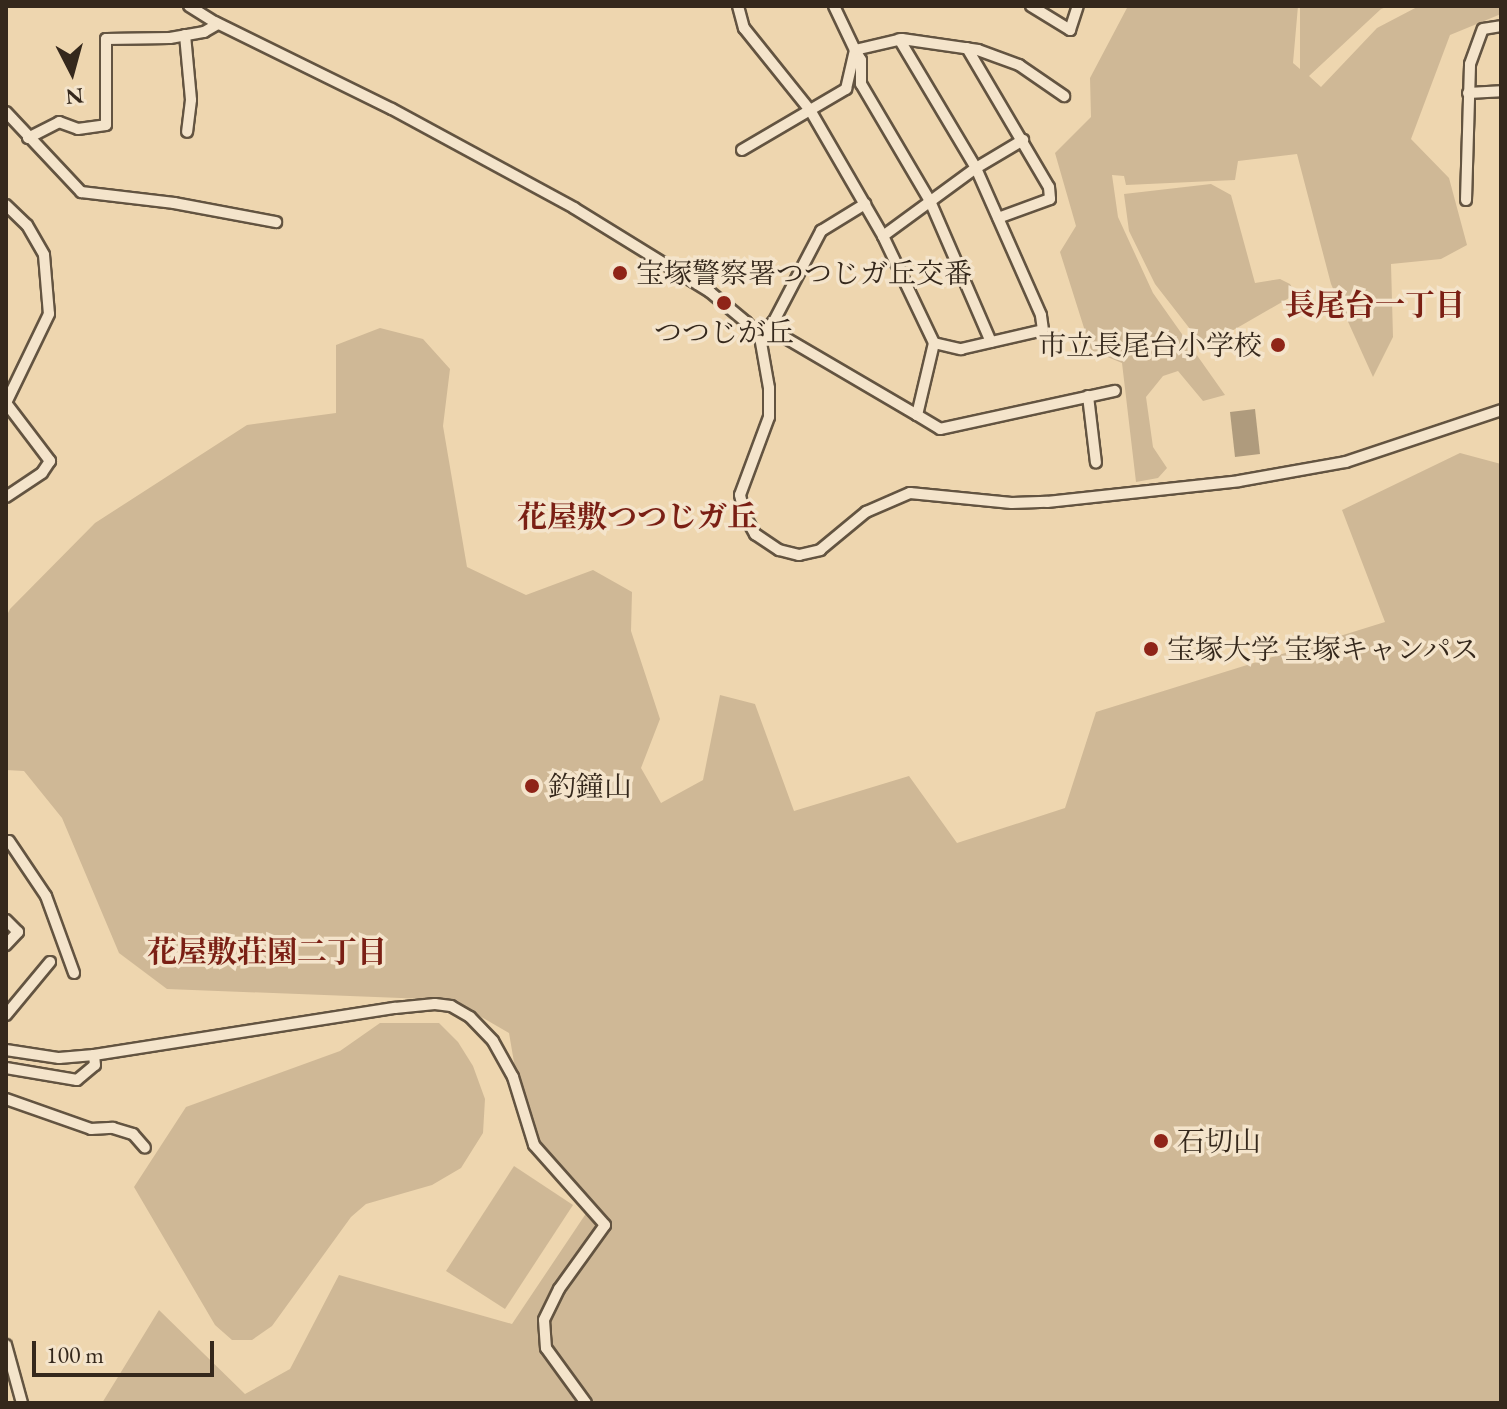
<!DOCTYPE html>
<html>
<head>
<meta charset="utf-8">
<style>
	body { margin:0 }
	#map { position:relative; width:1507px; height:1409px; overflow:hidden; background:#eed6af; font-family:"EB Garamond","Noto Serif JP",serif }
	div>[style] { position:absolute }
	.green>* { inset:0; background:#cfb896 }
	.water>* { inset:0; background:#af9b7d }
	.roads { filter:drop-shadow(2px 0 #635441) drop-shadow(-2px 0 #635441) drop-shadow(0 2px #635441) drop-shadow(0 -2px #635441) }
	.street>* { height:10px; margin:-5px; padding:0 5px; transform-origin:5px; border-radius:5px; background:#f4e4cb }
	.dots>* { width:22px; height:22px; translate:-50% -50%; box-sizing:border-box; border:4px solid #f4e4cb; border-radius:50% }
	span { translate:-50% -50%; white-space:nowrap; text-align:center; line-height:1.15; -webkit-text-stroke:7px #f4e4cb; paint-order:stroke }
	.poi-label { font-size:28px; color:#35281c }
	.left { translate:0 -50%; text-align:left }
	.right { translate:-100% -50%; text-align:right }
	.neighbourhood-label { font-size:30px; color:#7a1f14; font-weight:700 }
	.frame { position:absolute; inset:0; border:8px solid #35281c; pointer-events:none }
	.north { position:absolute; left:32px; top:32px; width:80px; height:80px; -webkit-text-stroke:6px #f4e4cb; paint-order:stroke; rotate:174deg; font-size:22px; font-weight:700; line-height:32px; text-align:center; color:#35281c }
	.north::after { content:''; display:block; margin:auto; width:28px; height:36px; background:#35281c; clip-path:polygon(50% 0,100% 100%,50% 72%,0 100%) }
	.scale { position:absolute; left:32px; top:1341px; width:182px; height:36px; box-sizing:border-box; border:4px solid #35281c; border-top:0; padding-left:10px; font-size:24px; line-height:28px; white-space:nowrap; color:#35281c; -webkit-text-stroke:6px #f4e4cb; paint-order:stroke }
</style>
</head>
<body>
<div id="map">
	<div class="green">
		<div style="clip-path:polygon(1128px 6px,1298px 6px,1293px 63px,1300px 69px,1300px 6px,1389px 6px,1381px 9px,1309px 76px,1321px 87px,1377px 28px,1419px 6px,1501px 6px,1501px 14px,1450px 35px,1411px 139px,1449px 178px,1467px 245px,1441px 259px,1391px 264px,1393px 337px,1373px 377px,1331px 284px,1297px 154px,1238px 161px,1235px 180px,1126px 185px,1124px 176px,1112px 175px,1118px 217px,1153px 293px,1225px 395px,1203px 401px,1178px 371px,1163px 376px,1146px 397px,1153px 447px,1167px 468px,1158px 478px,1136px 482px,1122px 363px,1091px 350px,1060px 252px,1076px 226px,1055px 153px,1091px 117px,1090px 78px)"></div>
		<div style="clip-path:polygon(1211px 184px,1231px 195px,1255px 283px,1280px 279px,1290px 284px,1296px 294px,1204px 347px,1155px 284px,1129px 231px,1124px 194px)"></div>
		<div style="clip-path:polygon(380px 328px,423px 339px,450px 369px,443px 426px,467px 567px,526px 595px,593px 570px,632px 592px,631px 631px,660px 719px,641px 768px,661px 803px,703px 780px,720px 695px,755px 704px,794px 811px,909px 776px,957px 843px,1065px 808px,1096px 712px,1385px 622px,1342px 510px,1460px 453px,1501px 464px,1501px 1403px,102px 1403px,159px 1310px,245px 1394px,290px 1369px,339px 1275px,512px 1324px,589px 1209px,529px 1150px,509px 1033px,452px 1000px,167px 989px,119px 953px,62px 818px,24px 771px,6px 770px,6px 617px,10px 609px,95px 523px,247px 425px,336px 413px,336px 345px)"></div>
		<div style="clip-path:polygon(380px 1023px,439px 1023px,458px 1042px,473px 1066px,485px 1099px,483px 1133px,461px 1168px,432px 1185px,366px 1204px,351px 1217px,272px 1326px,252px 1340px,232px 1340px,215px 1325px,134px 1187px,186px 1107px,340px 1051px)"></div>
		<div style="clip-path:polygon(514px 1166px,573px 1205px,505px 1309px,446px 1271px)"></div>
	</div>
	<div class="water">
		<div style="clip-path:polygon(1255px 409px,1260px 454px,1235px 457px,1230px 412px)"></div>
	</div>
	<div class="roads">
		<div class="street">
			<div style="left:189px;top:6px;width:31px;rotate:32deg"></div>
			<div style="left:215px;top:22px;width:197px;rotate:26.2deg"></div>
			<div style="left:392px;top:109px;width:207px;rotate:28.5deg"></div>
			<div style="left:574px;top:208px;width:160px;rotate:31.7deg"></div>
			<div style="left:710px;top:292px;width:47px;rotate:39.8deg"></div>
			<div style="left:746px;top:322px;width:21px;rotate:47deg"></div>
			<div style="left:760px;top:337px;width:52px;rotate:80deg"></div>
			<div style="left:769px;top:388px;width:29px;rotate:90deg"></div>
			<div style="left:769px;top:417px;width:83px;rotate:110.4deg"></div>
			<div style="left:740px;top:495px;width:22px;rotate:77deg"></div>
			<div style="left:745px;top:516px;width:21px;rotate:61deg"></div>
			<div style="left:755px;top:534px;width:29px;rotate:34deg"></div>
			<div style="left:779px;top:550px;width:21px;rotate:14deg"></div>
			<div style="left:799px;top:555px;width:22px;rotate:-13deg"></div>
			<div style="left:820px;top:550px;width:60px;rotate:-39.6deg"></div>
			<div style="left:866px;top:512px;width:48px;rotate:-23.4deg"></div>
			<div style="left:910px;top:493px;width:102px;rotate:5.6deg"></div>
			<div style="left:1012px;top:503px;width:35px;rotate:-2deg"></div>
			<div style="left:1047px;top:502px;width:193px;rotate:-6.2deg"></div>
			<div style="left:1239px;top:481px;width:109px;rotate:-10.1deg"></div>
			<div style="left:1346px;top:462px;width:163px;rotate:-18.5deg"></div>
			<div style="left:738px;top:6px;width:23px;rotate:75deg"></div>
			<div style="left:744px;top:28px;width:105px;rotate:51.2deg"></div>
			<div style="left:810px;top:110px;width:146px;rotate:59.9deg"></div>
			<div style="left:883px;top:236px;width:119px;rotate:64.5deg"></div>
			<div style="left:934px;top:343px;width:28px;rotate:13deg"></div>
			<div style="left:961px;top:349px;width:84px;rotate:-13deg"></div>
			<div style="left:1043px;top:330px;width:15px;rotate:-98deg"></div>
			<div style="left:1041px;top:315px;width:161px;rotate:-113.9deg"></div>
			<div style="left:976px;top:168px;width:150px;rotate:-120.8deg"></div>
			<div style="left:1031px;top:6px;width:46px;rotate:31.6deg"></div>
			<div style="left:1070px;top:30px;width:25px;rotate:-72deg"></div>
			<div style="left:185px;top:35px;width:65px;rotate:84.7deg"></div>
			<div style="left:191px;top:100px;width:32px;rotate:97deg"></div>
			<div style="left:967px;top:48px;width:161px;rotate:59.5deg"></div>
			<div style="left:1049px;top:187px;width:12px;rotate:85deg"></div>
			<div style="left:1050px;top:199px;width:55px;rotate:159.9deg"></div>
			<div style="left:1468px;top:93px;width:33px;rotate:-3deg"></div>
			<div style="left:6px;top:112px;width:110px;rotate:46.8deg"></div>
			<div style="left:81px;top:192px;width:94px;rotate:6.7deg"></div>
			<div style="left:174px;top:203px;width:104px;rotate:10.6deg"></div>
			<div style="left:28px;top:138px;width:35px;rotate:-27deg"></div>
			<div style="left:59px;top:122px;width:20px;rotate:20deg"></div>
			<div style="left:78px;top:129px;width:28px;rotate:-8deg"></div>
			<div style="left:106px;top:125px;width:86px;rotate:-90deg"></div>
			<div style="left:106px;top:39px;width:64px;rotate:-0.9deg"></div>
			<div style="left:170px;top:38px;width:35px;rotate:-10deg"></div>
			<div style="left:204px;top:32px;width:16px;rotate:-30deg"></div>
			<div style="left:742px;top:150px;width:121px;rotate:-30.4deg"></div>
			<div style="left:846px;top:89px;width:40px;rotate:-77deg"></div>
			<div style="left:855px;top:50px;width:49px;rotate:-115.5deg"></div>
			<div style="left:1466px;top:200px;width:136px;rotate:-88.3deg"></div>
			<div style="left:1470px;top:64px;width:37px;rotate:-70deg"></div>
			<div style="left:1483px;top:29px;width:18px;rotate:-9deg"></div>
			<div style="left:6px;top:205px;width:29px;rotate:44deg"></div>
			<div style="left:27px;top:225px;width:34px;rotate:60deg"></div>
			<div style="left:44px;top:255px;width:59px;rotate:85.2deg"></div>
			<div style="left:49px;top:314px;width:99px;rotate:115.8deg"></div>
			<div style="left:6px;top:403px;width:73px;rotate:52.8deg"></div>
			<div style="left:50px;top:461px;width:14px;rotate:124deg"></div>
			<div style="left:42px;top:473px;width:43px;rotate:146.3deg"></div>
			<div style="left:883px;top:236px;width:115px;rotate:-36.2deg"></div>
			<div style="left:976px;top:168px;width:55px;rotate:-30.8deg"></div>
			<div style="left:760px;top:337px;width:24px"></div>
			<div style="left:784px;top:337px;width:154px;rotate:30.4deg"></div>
			<div style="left:917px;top:415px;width:74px;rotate:-76.7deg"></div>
			<div style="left:760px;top:337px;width:21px;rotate:-49deg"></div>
			<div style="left:774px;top:321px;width:102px;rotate:-62.4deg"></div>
			<div style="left:821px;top:231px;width:52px;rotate:-31.5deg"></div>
			<div style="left:991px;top:342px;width:154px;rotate:-113.4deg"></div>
			<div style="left:930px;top:201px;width:136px;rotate:-120.5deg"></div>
			<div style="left:861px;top:84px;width:24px;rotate:-90deg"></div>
			<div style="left:861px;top:60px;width:12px;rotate:-121deg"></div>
			<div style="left:855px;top:50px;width:48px;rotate:-13.2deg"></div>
			<div style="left:902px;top:39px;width:77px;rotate:8.2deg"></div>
			<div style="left:978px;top:50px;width:44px;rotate:20.1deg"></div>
			<div style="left:1019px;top:65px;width:55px;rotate:34.6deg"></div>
			<div style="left:1088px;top:396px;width:67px;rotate:83.2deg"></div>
			<div style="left:917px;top:415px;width:27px;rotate:31deg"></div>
			<div style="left:940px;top:429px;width:179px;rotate:-12.3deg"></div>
			<div style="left:9px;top:841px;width:66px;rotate:56.1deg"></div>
			<div style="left:46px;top:896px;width:82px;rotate:70deg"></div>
			<div style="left:6px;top:920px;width:17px;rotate:45deg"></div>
			<div style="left:18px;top:932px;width:18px;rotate:133deg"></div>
			<div style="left:6px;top:1015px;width:69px;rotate:-50.3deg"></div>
			<div style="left:6px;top:1050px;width:54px;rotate:8.6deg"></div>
			<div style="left:59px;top:1058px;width:35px;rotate:-5deg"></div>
			<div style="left:6px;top:1068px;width:72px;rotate:9.6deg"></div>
			<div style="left:77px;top:1080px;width:23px;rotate:-40deg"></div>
			<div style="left:95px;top:1065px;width:10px;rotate:-96deg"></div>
			<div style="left:94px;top:1055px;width:305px;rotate:-8.9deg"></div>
			<div style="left:395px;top:1008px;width:40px;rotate:-5.7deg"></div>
			<div style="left:435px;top:1004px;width:16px;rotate:7deg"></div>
			<div style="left:451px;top:1006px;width:22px;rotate:30deg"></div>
			<div style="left:470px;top:1017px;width:33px;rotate:46deg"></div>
			<div style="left:493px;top:1041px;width:41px;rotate:60.9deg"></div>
			<div style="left:513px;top:1077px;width:71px;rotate:72.8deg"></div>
			<div style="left:534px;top:1145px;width:107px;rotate:48.4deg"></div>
			<div style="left:605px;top:1225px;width:79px;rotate:125.7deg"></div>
			<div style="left:559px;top:1289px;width:34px;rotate:116deg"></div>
			<div style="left:544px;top:1320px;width:28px;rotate:86deg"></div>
			<div style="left:546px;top:1348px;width:68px;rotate:54deg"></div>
			<div style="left:6px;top:1099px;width:90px;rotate:19.4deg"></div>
			<div style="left:91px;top:1129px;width:22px;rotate:-3deg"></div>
			<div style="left:113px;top:1128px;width:21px;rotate:17deg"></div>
			<div style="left:133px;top:1134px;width:18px;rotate:49deg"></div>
			<div style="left:6px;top:1345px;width:60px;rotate:74.6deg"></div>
		</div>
	</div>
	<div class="dots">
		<div style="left:620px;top:273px;background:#8f2418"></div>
		<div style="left:724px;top:303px;background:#8f2418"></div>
		<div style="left:1278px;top:345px;background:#8f2418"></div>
		<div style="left:1151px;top:649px;background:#8f2418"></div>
		<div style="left:532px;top:786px;background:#8f2418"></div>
		<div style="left:1161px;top:1141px;background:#8f2418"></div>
	</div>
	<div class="poi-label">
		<span class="left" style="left:636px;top:273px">宝塚警察署つつじガ丘交番</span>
		<span style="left:724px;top:332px">つつじが丘</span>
		<span class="right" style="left:1262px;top:345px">市立長尾台小学校</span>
		<span class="left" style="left:1167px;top:649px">宝塚大学 宝塚キャンパス</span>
		<span class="left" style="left:548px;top:786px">釣鐘山</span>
		<span class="left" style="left:1177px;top:1141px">石切山</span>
	</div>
	<div class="neighbourhood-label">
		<span style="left:1375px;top:305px">長尾台一丁目</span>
		<span style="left:637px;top:517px">花屋敷つつじガ丘</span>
		<span style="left:267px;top:952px">花屋敷荘園二丁目</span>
	</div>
	<div class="frame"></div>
	<div class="north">N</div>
	<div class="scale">100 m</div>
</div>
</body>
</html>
